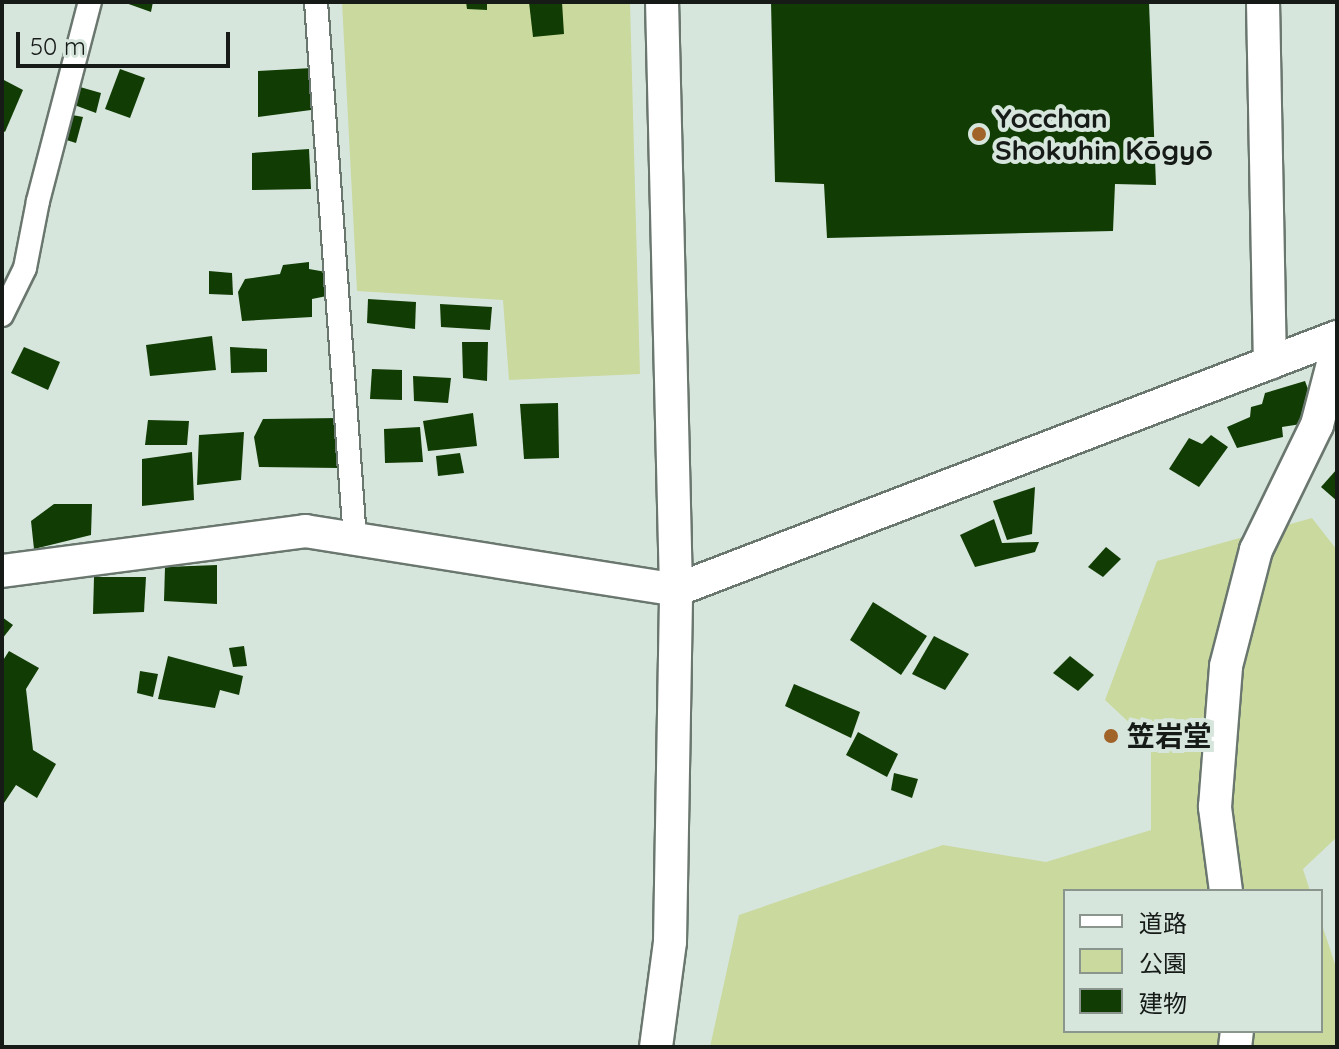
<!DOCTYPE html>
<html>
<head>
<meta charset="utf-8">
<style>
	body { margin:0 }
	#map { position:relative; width:1339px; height:1049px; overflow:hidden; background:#d7e6dd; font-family:Quicksand,"Noto Sans JP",sans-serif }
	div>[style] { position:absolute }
	.green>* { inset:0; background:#cad99e }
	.building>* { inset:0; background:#113d04 }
	.roads { filter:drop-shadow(2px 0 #6a776f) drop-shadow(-2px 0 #6a776f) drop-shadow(0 2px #6a776f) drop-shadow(0 -2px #6a776f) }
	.street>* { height:22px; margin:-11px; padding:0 11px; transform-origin:11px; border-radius:11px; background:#fff }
	.secondary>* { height:32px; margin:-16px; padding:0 16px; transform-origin:16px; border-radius:16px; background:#fff }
	.dots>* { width:22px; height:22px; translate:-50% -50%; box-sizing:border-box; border:4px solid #d7e6dd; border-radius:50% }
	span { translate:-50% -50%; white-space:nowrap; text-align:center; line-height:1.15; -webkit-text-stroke:8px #d7e6dd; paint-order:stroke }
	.poi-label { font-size:28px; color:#161b18; font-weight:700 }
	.left { translate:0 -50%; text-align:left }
	.frame { position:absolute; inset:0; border:4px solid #161b18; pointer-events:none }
	.legend { position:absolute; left:1063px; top:889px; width:260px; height:144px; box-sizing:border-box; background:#d7e6dd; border:2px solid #8a958e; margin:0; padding:10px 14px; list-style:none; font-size:24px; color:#161b18 }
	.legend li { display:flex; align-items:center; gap:16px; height:40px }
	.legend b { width:40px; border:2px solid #8a958e }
	.scale { position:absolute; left:16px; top:32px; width:214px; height:36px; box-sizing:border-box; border:4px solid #161b18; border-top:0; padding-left:10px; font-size:24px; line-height:28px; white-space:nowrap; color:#161b18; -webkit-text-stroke:6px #d7e6dd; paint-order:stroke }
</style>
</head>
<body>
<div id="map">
	<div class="green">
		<div style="clip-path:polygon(342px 2px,630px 2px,640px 374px,509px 380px,503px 300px,357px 291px)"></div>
		<div style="clip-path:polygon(1312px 518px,1337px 550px,1337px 837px,1303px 869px,1310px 891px,1065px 891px,1065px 1031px,1321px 1031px,1321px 922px,1337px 970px,1337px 1047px,710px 1047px,739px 915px,943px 845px,1046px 862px,1151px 830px,1151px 743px,1105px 700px,1157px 561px)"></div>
	</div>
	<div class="building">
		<div style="clip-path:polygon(123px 2px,153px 2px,151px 12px)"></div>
		<div style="clip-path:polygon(466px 2px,487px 2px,487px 10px,467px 9px)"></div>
		<div style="clip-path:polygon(529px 2px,562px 2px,564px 34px,533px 37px)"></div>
		<div style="clip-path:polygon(771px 2px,1149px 2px,1156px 185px,1115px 184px,1113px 231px,827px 238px,824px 184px,775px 182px)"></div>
		<div style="clip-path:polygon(312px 68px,311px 110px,258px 117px,258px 71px)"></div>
		<div style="clip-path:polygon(120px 69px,145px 78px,130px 118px,105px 109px)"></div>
		<div style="clip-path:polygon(2px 79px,23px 90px,5px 132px,2px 130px)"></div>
		<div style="clip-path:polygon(73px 85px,101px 93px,96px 113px,69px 103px)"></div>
		<div style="clip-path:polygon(67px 114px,83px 117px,76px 143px,60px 138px)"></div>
		<div style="clip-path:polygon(309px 149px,311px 189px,252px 190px,252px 153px)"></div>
		<div style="clip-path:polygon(309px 262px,309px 269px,326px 272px,327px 296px,312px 299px,312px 317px,242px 321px,238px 292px,245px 279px,280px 274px,283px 265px)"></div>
		<div style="clip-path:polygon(209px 271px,232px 273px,233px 295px,209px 294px)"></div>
		<div style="clip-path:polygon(368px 299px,416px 302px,415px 329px,367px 323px)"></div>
		<div style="clip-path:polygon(440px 304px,492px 307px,490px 330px,441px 327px)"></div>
		<div style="clip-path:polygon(212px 336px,216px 370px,150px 376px,146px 345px)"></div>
		<div style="clip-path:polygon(462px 342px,488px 342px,487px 381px,463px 378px)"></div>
		<div style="clip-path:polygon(24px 347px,60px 362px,48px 390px,11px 373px)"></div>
		<div style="clip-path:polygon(230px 347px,267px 349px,267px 372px,231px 373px)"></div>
		<div style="clip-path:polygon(372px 369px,402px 370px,402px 400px,370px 399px)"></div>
		<div style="clip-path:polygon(413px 376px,451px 378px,448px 403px,414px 401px)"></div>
		<div style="clip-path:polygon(1305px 381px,1312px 400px,1301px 424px,1282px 427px,1283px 437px,1237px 448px,1227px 427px,1250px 417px,1251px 407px,1262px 404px,1265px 393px)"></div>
		<div style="clip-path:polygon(558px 403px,559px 458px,524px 459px,520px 404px)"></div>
		<div style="clip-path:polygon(473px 413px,477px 446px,428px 451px,423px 421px)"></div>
		<div style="clip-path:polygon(340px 418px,339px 468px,259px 467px,254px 437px,263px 419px)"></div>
		<div style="clip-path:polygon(148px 420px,189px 421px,187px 445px,145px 445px)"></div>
		<div style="clip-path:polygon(420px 427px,423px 462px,385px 463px,384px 429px)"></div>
		<div style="clip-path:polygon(244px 432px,241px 480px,197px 485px,199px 435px)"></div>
		<div style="clip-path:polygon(1211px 435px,1228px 447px,1199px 487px,1169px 469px,1189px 438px,1202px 444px)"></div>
		<div style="clip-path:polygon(192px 452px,194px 500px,142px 506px,142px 459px)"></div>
		<div style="clip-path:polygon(460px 453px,464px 473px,438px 476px,436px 456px)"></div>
		<div style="clip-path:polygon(1337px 469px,1337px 501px,1321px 487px)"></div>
		<div style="clip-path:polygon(1035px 487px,1032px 534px,1007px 540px,993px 501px)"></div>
		<div style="clip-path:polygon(54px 504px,92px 504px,91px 535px,34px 549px,31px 521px)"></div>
		<div style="clip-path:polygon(994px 519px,1002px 543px,1039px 542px,1035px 552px,975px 567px,960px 535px)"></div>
		<div style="clip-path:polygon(1106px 547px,1121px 559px,1103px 577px,1088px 567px)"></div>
		<div style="clip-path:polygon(217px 565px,217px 604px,164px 601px,165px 567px)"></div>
		<div style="clip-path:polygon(94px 577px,146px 577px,144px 612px,93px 614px)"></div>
		<div style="clip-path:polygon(873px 602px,927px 636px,901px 675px,850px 640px)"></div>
		<div style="clip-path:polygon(2px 617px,13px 625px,2px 639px)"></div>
		<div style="clip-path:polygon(934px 636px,969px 654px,945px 690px,912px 674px)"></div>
		<div style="clip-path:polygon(244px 646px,247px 666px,233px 667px,229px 648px)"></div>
		<div style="clip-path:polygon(9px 651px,39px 668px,26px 689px,33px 750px,56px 764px,37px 798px,16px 785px,2px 806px,2px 662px)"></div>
		<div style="clip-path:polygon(168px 656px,243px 676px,239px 695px,220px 690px,215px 708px,158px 699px)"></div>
		<div style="clip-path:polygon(1070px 656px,1094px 675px,1078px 691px,1053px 673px)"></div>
		<div style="clip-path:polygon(140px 671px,158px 674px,153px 697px,137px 693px)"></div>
		<div style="clip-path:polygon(794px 684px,860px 712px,851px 738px,785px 706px)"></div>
		<div style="clip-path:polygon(858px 732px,898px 754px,887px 777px,846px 755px)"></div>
		<div style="clip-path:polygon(894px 773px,918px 779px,912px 798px,891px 790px)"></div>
	</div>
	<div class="roads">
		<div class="street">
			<div style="left:316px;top:2px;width:538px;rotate:85.85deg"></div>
			<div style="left:2px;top:315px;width:52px;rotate:-63.9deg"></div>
			<div style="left:25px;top:268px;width:68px;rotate:-79deg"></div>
			<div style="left:38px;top:201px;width:206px;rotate:-75.4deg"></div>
		</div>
		<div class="secondary">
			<div style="left:1263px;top:2px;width:361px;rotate:88.9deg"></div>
			<div style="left:2px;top:571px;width:306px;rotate:-7.5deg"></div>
			<div style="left:305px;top:531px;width:376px;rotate:9deg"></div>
			<div style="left:676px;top:590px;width:708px;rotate:-20.94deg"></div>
			<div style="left:1226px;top:891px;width:85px;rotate:-97.5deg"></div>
			<div style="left:1215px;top:807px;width:141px;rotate:-85.5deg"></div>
			<div style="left:1226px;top:666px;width:120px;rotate:-75.5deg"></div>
			<div style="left:1256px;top:550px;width:139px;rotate:-64deg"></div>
			<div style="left:1317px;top:425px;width:80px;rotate:-75.4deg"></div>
			<div style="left:656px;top:1047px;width:106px;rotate:-82.4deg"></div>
			<div style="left:670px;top:942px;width:352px;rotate:-89deg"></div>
			<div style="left:676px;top:590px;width:588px;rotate:-91.36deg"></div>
			<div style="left:1235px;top:1047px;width:16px;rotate:-83deg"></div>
		</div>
	</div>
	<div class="dots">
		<div style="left:979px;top:134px;background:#a16428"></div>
		<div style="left:1111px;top:736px;background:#a16428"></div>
	</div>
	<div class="poi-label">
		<span class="left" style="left:995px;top:134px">Yocchan<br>Shokuhin Kōgyō</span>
		<span class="left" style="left:1127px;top:736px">笠岩堂</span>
	</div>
	<div class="frame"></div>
	<ul class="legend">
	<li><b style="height:10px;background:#fff"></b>道路</li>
	<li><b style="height:22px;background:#cad99e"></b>公園</li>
	<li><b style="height:22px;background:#113d04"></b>建物</li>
	</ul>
	<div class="scale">50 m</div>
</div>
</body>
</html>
